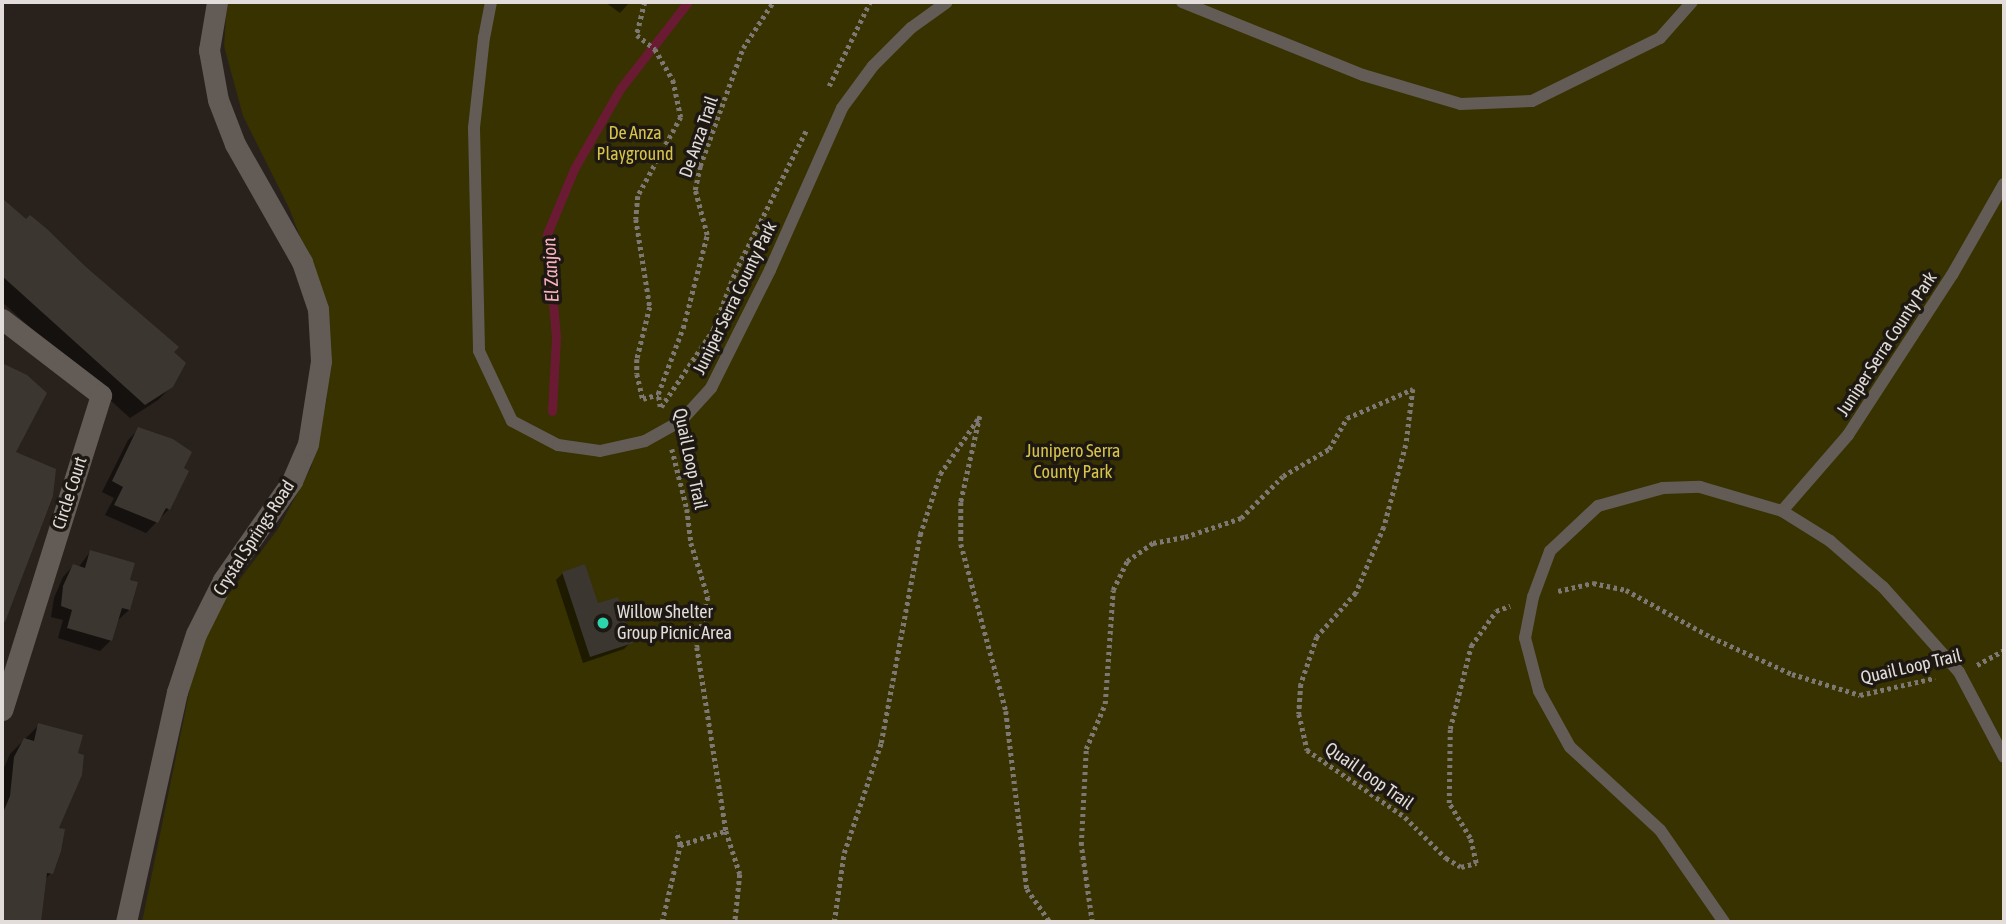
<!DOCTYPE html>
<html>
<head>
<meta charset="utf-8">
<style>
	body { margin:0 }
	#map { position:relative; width:2006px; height:924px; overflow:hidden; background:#28211c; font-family:"Asap Condensed",sans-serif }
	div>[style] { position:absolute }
	.green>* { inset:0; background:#383100 }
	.shadow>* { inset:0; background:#0007 }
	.stream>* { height:9px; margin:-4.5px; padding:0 4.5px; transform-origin:4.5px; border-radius:4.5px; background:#6a1b33 }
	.building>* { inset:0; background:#3b362f }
	.path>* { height:4.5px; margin-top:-2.25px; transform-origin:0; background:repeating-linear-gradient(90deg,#7e7874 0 3.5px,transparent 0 7px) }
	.lane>* { height:12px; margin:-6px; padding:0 6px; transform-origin:6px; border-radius:6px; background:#635b55 }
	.street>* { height:21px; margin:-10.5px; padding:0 10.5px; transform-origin:10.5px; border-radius:10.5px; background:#635b55 }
	.secondary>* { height:21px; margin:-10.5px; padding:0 10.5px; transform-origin:10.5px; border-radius:10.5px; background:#635b55 }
	.dots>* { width:19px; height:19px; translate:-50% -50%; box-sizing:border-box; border:4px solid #1e1813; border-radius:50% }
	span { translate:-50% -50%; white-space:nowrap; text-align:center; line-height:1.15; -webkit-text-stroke:7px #1e1813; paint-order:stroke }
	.park-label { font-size:18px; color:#d7c449 }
	.street-label { font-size:18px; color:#e2ddda }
	.poi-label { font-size:18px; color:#e2ddda }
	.left { translate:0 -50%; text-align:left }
	.water-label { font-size:19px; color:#fab2bf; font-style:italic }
	.frame { position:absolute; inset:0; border:4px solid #e2ddda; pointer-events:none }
</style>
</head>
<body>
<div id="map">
	<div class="green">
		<div style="clip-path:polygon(227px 2px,2004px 2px,2004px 922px,142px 922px,192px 678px,211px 617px,278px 529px,311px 468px,327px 398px,328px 335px,320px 289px,289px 208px,243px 116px,224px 46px)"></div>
	</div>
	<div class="shadow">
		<div style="clip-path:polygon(605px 2px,630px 2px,620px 13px)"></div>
		<div style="clip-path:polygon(12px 209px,171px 352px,172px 386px,158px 400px,130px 418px,2px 302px,2px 219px)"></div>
		<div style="clip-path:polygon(2px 365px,17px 371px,11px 452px,54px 470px,51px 496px,2px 627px)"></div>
		<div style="clip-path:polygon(139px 429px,169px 509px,146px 533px,105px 515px,114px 498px,102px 492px,128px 440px)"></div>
		<div style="clip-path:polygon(90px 552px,128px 581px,129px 610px,118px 620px,111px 640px,100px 651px,58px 638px,63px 620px,51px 617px,54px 598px,63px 577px,73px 566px,78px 568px)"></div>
		<div style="clip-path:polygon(563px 573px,631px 642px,624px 649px,583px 663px,556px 580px)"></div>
		<div style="clip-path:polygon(39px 725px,57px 829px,51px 873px,44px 880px,39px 922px,2px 922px,2px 772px,10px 754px)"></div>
	</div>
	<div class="stream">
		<div style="left:552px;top:411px;width:74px;rotate:-86.9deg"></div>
		<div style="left:556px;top:337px;width:103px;rotate:-95deg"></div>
		<div style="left:547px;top:234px;width:70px;rotate:-67.4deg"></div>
		<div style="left:574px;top:169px;width:92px;rotate:-60.1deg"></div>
		<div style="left:620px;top:89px;width:110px;rotate:-52deg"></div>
	</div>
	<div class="building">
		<div style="clip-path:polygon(2px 198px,26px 219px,30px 215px,47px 229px,86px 267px,179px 347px,174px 352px,186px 363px,173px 387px,145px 405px,2px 276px)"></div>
		<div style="clip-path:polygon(2px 363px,27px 375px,47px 393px,16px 452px,56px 469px,53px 496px,5px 622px,2px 621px)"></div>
		<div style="clip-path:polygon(138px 427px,173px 439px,192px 452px,184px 468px,189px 471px,170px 510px,166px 508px,158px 523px,114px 505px,123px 487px,112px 481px)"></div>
		<div style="clip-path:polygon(90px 550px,135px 563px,130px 580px,138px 582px,130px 610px,122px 608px,112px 641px,67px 628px,72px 610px,61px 606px,63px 586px,73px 564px,85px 568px)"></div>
		<div style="clip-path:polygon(585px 564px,598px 603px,618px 597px,633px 643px,590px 657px,562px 572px)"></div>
		<div style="clip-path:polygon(38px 723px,83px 735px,78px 753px,84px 755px,82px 775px,59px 828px,65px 829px,61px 851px,53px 874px,47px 873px,41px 922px,2px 922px,2px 815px,10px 796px,14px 757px,24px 738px,34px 741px)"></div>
	</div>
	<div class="path">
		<div style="left:645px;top:2px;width:34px;rotate:104deg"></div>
		<div style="left:637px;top:35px;width:23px;rotate:38deg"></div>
		<div style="left:655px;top:49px;width:36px;rotate:60deg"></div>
		<div style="left:673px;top:80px;width:38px;rotate:78deg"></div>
		<div style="left:681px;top:117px;width:90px;rotate:118.6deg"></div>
		<div style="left:638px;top:196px;width:23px;rotate:95deg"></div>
		<div style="left:636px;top:219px;width:89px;rotate:81deg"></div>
		<div style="left:650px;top:307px;width:54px;rotate:104deg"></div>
		<div style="left:637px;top:359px;width:15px;rotate:90deg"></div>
		<div style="left:637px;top:374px;width:26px;rotate:77deg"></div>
		<div style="left:643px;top:399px;width:16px;rotate:-18deg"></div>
		<div style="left:829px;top:86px;width:93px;rotate:-64deg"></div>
		<div style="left:660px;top:407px;width:13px;rotate:-99deg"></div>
		<div style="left:658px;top:394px;width:71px;rotate:-69.3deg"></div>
		<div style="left:683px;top:328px;width:96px;rotate:-75.5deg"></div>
		<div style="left:707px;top:235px;width:47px;rotate:-104.9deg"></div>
		<div style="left:695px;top:190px;width:25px;rotate:-78deg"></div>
		<div style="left:700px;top:166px;width:126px;rotate:-70deg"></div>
		<div style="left:743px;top:48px;width:55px;rotate:-56.9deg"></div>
		<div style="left:661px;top:407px;width:93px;rotate:-56deg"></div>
		<div style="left:713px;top:330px;width:62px;rotate:-69.2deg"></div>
		<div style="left:735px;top:272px;width:158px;rotate:-63.3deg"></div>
		<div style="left:672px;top:449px;width:62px;rotate:76deg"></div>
		<div style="left:687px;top:509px;width:34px;rotate:83deg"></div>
		<div style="left:691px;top:543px;width:57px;rotate:72.5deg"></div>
		<div style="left:708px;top:597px;width:51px;rotate:102.4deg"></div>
		<div style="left:697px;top:647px;width:186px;rotate:81deg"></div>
		<div style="left:726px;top:831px;width:45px;rotate:72deg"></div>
		<div style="left:740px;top:874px;width:48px;rotate:95.9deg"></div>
		<div style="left:1558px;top:591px;width:36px;rotate:-13deg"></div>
		<div style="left:1593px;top:583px;width:34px;rotate:12deg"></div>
		<div style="left:1626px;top:590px;width:97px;rotate:28.9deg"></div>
		<div style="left:1711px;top:637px;width:89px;rotate:24.6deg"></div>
		<div style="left:1792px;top:674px;width:71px;rotate:17.2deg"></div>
		<div style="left:1860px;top:695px;width:77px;rotate:-12.8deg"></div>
		<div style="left:1977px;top:665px;width:31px;rotate:-29deg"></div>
		<div style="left:680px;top:845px;width:47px;rotate:-17.3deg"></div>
		<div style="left:662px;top:922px;width:79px;rotate:-76.8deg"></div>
		<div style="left:680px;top:845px;width:14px;rotate:-107deg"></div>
		<div style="left:834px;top:922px;width:70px;rotate:-81.8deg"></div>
		<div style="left:844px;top:853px;width:116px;rotate:-71.4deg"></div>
		<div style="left:881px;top:743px;width:212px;rotate:-79.4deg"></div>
		<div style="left:920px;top:535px;width:64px;rotate:-71.8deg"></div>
		<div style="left:940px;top:474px;width:70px;rotate:-55.4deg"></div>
		<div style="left:980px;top:416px;width:88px;rotate:102.5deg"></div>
		<div style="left:961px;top:502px;width:42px;rotate:90deg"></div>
		<div style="left:961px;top:544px;width:173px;rotate:74.9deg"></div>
		<div style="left:1006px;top:711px;width:179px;rotate:83.3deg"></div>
		<div style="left:1027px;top:889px;width:40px;rotate:55.1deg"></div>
		<div style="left:1092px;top:922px;width:78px;rotate:-98.1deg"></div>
		<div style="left:1081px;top:845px;width:96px;rotate:-87deg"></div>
		<div style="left:1086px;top:749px;width:49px;rotate:-67.1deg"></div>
		<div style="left:1105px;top:704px;width:114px;rotate:-86deg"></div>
		<div style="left:1113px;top:590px;width:32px;rotate:-64deg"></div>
		<div style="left:1127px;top:561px;width:32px;rotate:-35deg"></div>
		<div style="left:1153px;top:543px;width:33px;rotate:-11deg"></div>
		<div style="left:1185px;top:537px;width:59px;rotate:-18.7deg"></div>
		<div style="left:1241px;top:518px;width:59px;rotate:-45deg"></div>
		<div style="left:1283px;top:476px;width:53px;rotate:-30.4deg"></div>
		<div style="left:1329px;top:449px;width:36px;rotate:-60deg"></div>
		<div style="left:1347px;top:418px;width:72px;rotate:-23.7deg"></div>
		<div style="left:1413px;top:389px;width:56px;rotate:97.1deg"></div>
		<div style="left:1406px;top:445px;width:85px;rotate:105deg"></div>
		<div style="left:1384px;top:527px;width:72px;rotate:113deg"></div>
		<div style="left:1356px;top:593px;width:59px;rotate:131.6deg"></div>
		<div style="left:1317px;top:637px;width:50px;rotate:108.8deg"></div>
		<div style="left:1301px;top:684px;width:30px;rotate:94deg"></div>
		<div style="left:1299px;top:714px;width:37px;rotate:77deg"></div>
		<div style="left:1307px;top:750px;width:119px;rotate:34.4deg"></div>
		<div style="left:1405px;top:817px;width:58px;rotate:45deg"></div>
		<div style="left:1446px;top:858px;width:17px;rotate:31deg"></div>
		<div style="left:1461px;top:867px;width:16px;rotate:-15deg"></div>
		<div style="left:1476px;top:863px;width:26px;rotate:-103deg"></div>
		<div style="left:1470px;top:838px;width:41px;rotate:-121deg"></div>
		<div style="left:1449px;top:803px;width:74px;rotate:-89.2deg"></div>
		<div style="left:1450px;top:729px;width:86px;rotate:-75.8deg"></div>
		<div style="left:1471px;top:646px;width:43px;rotate:-54.5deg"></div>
		<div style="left:1496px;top:611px;width:15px;rotate:-20deg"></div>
	</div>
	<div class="lane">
		<div style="left:491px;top:2px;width:36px;rotate:101deg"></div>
		<div style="left:484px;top:37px;width:92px;rotate:96.3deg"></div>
		<div style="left:474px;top:128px;width:223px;rotate:88.7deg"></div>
		<div style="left:479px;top:351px;width:77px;rotate:64.8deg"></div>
		<div style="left:512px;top:421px;width:52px;rotate:27.6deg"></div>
		<div style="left:558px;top:445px;width:42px;rotate:8.1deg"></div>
		<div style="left:600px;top:451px;width:46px;rotate:-12.5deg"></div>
		<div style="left:645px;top:441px;width:41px;rotate:-29.1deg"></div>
		<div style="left:681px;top:421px;width:45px;rotate:-47.7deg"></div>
		<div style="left:711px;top:388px;width:132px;rotate:-63.4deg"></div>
		<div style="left:770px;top:270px;width:177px;rotate:-66deg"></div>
		<div style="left:842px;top:108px;width:52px;rotate:-53.6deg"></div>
		<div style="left:873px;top:66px;width:54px;rotate:-45deg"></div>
		<div style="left:911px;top:28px;width:44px;rotate:-35.8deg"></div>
		<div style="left:1182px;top:2px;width:195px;rotate:22deg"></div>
		<div style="left:1363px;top:75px;width:102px;rotate:16.5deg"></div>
		<div style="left:1461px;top:104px;width:71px;rotate:-2.4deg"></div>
		<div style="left:1532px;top:101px;width:143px;rotate:-26.2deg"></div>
		<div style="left:1660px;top:38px;width:48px;rotate:-48.4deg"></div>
		<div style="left:1782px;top:511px;width:101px;rotate:-49deg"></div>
		<div style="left:1848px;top:435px;width:191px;rotate:-57deg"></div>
		<div style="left:1952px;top:275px;width:105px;rotate:-60.3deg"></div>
		<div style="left:1724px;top:922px;width:112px;rotate:-124.8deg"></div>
		<div style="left:1660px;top:830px;width:122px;rotate:-137.3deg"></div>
		<div style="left:1570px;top:747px;width:64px;rotate:-119deg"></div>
		<div style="left:1539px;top:691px;width:55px;rotate:-104.8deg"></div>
		<div style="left:1525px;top:638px;width:42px;rotate:-79deg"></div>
		<div style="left:1533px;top:597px;width:49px;rotate:-69.7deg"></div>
		<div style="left:1550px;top:551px;width:66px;rotate:-43.2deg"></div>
		<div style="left:1598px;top:506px;width:67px;rotate:-15.5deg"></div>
		<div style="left:1663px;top:488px;width:37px;rotate:-2deg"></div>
		<div style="left:1700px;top:487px;width:85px;rotate:16.3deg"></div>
		<div style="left:1782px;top:511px;width:57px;rotate:32deg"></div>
		<div style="left:1830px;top:541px;width:70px;rotate:41deg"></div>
		<div style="left:1883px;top:587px;width:114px;rotate:48.2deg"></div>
		<div style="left:1959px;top:672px;width:96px;rotate:62.1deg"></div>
	</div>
	<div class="street">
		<div style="left:2px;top:319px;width:125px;rotate:37.5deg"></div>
		<div style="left:101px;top:395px;width:330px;rotate:107.4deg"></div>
	</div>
	<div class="secondary">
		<div style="left:126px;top:922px;width:236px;rotate:-77.5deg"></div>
		<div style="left:177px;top:692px;width:61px;rotate:-71.9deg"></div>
		<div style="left:196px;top:634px;width:60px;rotate:-63.4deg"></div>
		<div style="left:223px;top:580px;width:121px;rotate:-55.1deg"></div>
		<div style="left:292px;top:481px;width:40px;rotate:-66.6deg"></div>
		<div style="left:308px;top:444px;width:84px;rotate:-81.1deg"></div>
		<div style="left:321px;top:361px;width:52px;rotate:-93.3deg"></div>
		<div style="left:318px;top:309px;width:50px;rotate:-108.8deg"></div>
		<div style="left:302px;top:262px;width:136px;rotate:-119.6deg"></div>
		<div style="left:235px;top:144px;width:47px;rotate:-111.1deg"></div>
		<div style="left:218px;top:100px;width:51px;rotate:-100.2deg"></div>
		<div style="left:209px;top:50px;width:49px;rotate:-80.5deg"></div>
	</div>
	<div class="dots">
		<div style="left:603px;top:623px;background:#2cd5ab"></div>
	</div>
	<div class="park-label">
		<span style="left:635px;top:144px">De Anza<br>Playground</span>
		<span style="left:1073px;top:462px">Junipero Serra<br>County Park</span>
	</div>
	<div class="street-label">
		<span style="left:699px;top:137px;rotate:-71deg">De Anza Trail</span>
		<span style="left:735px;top:298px;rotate:-64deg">Juniper Serra County Park</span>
		<span style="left:1887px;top:344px;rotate:-57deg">Juniper Serra County Park</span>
		<span style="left:690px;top:459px;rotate:78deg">Quail Loop Trail</span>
		<span style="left:70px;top:493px;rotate:-72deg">Circle Court</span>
		<span style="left:254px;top:538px;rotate:-57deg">Crystal Springs Road</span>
		<span style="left:1911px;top:667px;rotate:-13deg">Quail Loop Trail</span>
		<span style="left:1369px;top:776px;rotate:35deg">Quail Loop Trail</span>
	</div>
	<div class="poi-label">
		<span class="left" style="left:617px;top:623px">Willow Shelter<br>Group Picnic Area</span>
	</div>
	<div class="water-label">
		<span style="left:551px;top:270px;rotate:-93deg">El Zanjon</span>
	</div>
	<div class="frame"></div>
</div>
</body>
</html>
